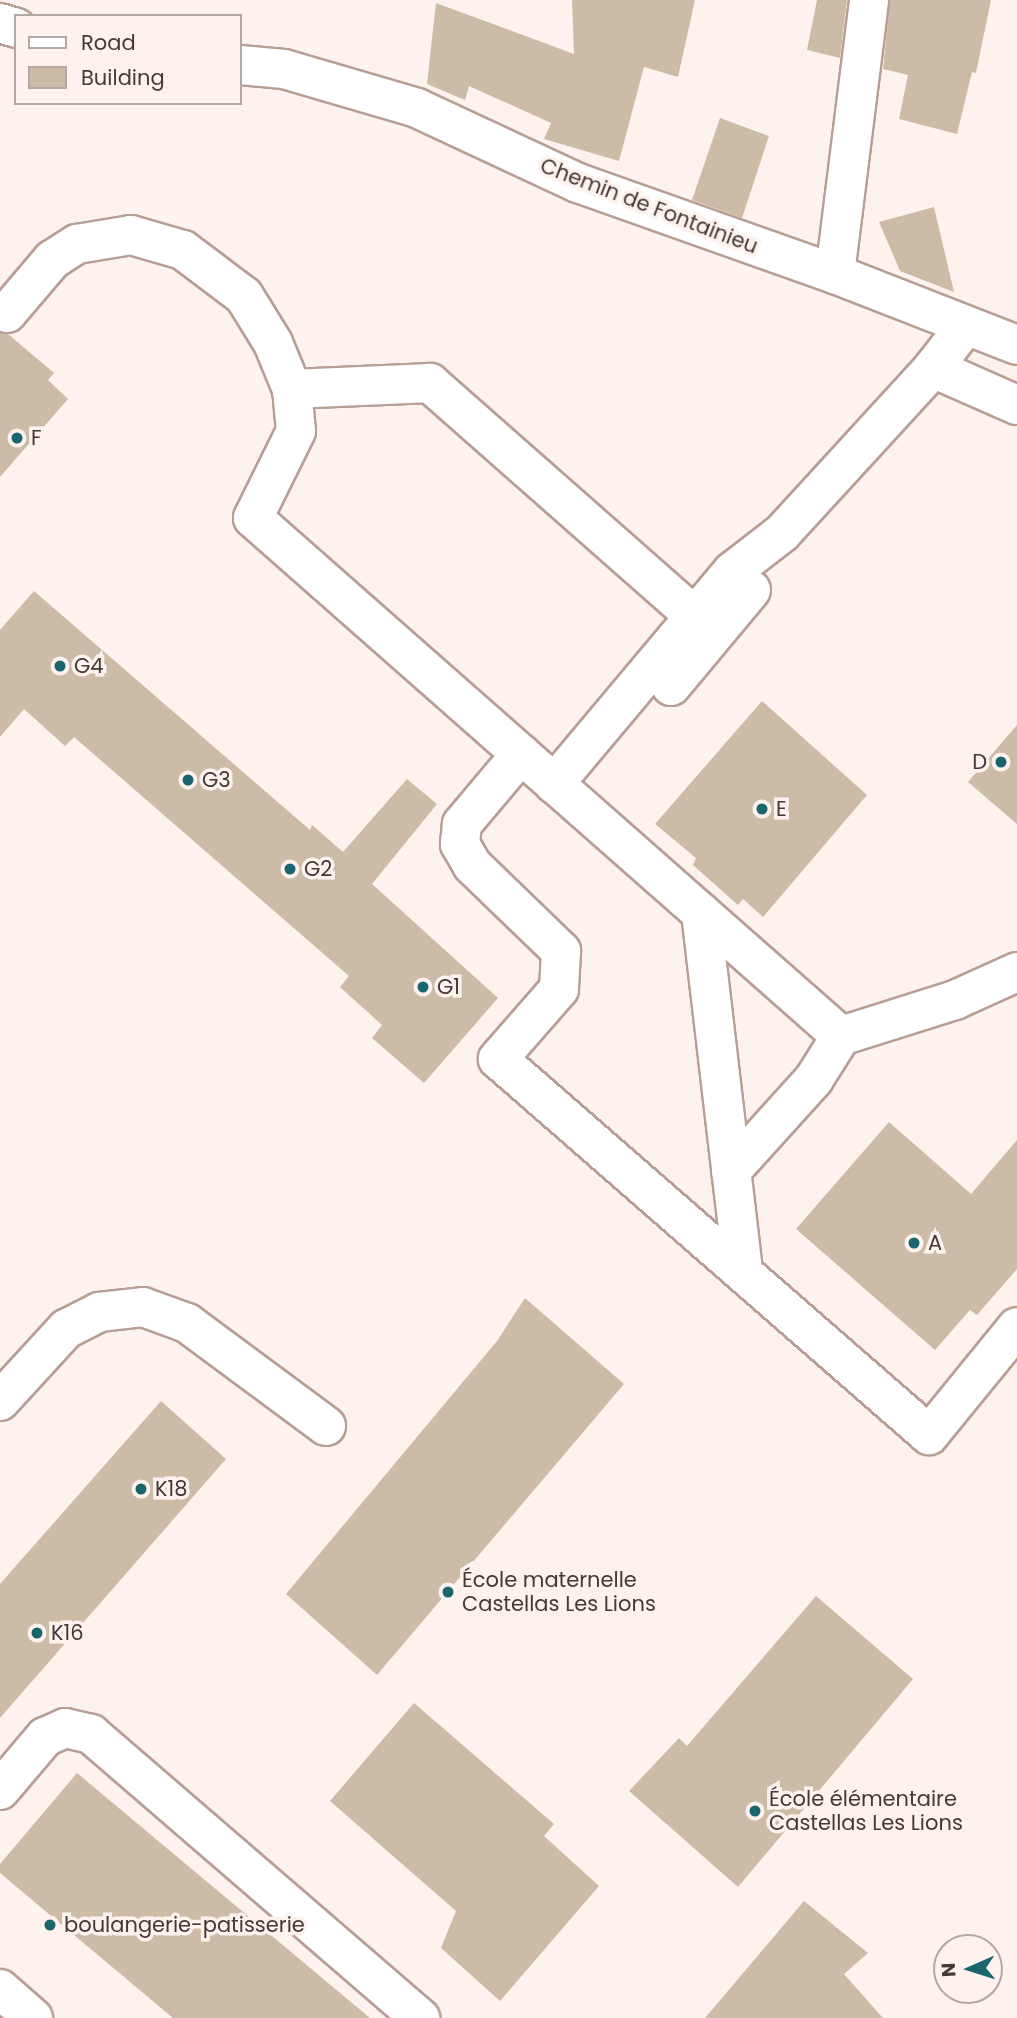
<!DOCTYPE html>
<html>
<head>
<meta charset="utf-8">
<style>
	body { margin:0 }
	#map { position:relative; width:1017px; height:2018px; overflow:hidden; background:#fdf2ee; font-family:Poppins,sans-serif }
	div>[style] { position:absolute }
	.building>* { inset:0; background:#ccbba7 }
	.roads { filter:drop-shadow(2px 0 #b89e95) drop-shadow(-2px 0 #b89e95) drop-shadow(0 2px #b89e95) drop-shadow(0 -2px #b89e95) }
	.minor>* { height:38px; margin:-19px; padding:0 19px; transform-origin:19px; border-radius:19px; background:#fff }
	.dots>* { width:19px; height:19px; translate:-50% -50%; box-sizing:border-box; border:4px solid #fdf2ee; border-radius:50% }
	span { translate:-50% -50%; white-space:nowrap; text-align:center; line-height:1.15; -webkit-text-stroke:7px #fdf2ee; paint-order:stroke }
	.street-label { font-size:21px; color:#453936 }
	.poi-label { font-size:21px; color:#453936 }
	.left { translate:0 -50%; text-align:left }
	.right { translate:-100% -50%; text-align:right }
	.legend { position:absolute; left:14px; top:14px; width:228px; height:91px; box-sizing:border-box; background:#fdf2ee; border:2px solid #b3a8a4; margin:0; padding:9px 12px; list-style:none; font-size:21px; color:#453936 }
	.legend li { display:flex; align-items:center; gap:14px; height:35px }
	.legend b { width:35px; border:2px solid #b3a8a4 }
	.north { position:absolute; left:933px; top:1934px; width:70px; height:70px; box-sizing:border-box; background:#fdf2ee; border:2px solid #b3a8a4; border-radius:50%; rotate:267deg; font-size:19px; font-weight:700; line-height:28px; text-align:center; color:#453936 }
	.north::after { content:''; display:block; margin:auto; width:24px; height:32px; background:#19666e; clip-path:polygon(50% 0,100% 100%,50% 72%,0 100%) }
</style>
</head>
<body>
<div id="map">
	<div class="building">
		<div style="clip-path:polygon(572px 0,695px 0,678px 77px,644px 67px,619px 161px,544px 139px,551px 123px,469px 86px,465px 100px,427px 84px,436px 3px,574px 54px)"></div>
		<div style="clip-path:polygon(817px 0,847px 0,840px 58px,807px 50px)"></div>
		<div style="clip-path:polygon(890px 0,991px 0,976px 73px,972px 72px,957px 134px,899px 119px,908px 75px,883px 69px)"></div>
		<div style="clip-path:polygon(720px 118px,769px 136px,742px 218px,692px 200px)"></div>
		<div style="clip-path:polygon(934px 207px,954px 292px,900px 271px,879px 222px)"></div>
		<div style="clip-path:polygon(0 333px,8px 334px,54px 373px,48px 380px,68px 399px,0 477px)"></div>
		<div style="clip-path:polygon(34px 591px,310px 830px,312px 825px,343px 852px,407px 779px,437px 804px,372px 884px,498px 998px,424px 1083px,372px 1038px,382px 1025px,340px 987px,349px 976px,74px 737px,65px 746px,24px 709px,0 737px,0 630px)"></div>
		<div style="clip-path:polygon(762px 701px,867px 795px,763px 917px,743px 899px,738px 905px,693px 865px,696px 858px,655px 824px)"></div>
		<div style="clip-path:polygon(1017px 725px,1017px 824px,968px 782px)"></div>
		<div style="clip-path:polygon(889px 1122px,971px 1194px,1017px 1140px,1017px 1269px,977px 1315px,970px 1310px,935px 1350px,796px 1229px)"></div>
		<div style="clip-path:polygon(525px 1298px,624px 1384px,377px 1675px,286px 1594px,497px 1341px)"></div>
		<div style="clip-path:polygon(161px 1401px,226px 1459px,0 1718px,0 1584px)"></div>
		<div style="clip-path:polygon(816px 1596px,913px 1679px,738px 1887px,629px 1791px,679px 1738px,687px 1746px)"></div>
		<div style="clip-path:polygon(414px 1703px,554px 1824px,544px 1836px,599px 1886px,500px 2001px,441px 1948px,456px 1911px,330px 1801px)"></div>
		<div style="clip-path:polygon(77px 1773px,370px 2018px,173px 2018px,0 1873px,0 1864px)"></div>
		<div style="clip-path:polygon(804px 1901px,868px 1953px,844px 1974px,883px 2018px,705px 2018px)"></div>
	</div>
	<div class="roads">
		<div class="minor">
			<div style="left:0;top:23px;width:17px;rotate:17deg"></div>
			<div style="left:240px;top:65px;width:44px;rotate:5.2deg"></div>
			<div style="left:284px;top:69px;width:139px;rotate:16.3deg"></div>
			<div style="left:417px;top:108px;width:178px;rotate:25deg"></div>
			<div style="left:578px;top:183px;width:273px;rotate:19.5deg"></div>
			<div style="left:835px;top:274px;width:195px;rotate:21.3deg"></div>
			<div style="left:835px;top:274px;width:276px;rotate:-82.9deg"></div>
			<div style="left:7px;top:313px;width:70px;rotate:-49.7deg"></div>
			<div style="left:52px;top:260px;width:30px;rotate:-33deg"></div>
			<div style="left:77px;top:244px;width:55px;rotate:-9.5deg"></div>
			<div style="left:131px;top:235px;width:54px;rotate:16.1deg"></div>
			<div style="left:183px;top:250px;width:76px;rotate:37deg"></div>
			<div style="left:244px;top:296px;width:55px;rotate:58.3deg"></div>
			<div style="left:273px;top:343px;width:50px;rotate:67.6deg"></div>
			<div style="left:292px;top:389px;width:42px;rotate:84.6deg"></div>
			<div style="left:296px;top:431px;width:97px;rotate:116.3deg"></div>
			<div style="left:253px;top:518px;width:784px;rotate:41.38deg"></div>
			<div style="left:841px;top:1036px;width:120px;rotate:-17.5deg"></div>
			<div style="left:955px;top:1000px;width:68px;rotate:-24.3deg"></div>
			<div style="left:933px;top:368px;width:92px;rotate:23.8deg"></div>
			<div style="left:292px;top:389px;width:138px;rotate:-2.5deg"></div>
			<div style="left:430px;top:383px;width:352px;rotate:41.4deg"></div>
			<div style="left:671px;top:686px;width:125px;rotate:-50.2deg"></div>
			<div style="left:521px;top:754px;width:92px;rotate:130.1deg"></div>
			<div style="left:462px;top:824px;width:20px;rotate:96deg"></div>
			<div style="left:460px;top:844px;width:24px;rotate:60deg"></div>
			<div style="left:472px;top:865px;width:124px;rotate:44deg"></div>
			<div style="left:561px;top:951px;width:38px;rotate:93deg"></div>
			<div style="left:559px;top:989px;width:93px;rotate:131.1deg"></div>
			<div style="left:498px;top:1059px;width:572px;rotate:41.1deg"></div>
			<div style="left:929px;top:1435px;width:139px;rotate:-50.8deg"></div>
			<div style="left:554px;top:784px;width:278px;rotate:-50deg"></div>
			<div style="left:733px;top:571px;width:62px;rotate:-37.8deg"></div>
			<div style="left:782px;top:533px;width:224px;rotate:-47.5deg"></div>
			<div style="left:933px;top:368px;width:51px;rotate:-52.2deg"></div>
			<div style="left:701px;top:913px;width:361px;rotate:83.3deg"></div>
			<div style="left:731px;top:1171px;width:124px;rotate:-47.9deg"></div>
			<div style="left:814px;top:1079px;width:51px;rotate:-57.9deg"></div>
			<div style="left:0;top:1401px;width:98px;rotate:-47.5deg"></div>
			<div style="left:66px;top:1329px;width:37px;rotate:-27deg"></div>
			<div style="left:99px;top:1312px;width:44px;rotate:-6.5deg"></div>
			<div style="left:143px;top:1307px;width:47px;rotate:20deg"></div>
			<div style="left:187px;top:1323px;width:173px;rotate:36.5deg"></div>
			<div style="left:0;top:1790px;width:70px;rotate:-49.7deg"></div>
			<div style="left:45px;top:1737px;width:22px;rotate:-24deg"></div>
			<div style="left:65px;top:1728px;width:27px;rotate:13deg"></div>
			<div style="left:91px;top:1734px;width:435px;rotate:40.8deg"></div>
			<div style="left:0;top:1989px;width:44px;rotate:41.3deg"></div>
		</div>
	</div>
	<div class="dots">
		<div style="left:17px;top:438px;background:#19666e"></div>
		<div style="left:60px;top:666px;background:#19666e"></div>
		<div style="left:1001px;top:762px;background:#19666e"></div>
		<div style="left:188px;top:780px;background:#19666e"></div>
		<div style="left:762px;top:809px;background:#19666e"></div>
		<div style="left:290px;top:869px;background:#19666e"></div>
		<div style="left:423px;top:987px;background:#19666e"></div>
		<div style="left:914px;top:1243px;background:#19666e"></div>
		<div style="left:141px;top:1489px;background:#19666e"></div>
		<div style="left:448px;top:1592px;background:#19666e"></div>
		<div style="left:37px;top:1633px;background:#19666e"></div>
		<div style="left:755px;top:1811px;background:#19666e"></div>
		<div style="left:50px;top:1925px;background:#19666e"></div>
	</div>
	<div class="street-label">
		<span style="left:649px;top:206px;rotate:21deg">Chemin de Fontainieu</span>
	</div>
	<div class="poi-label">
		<span class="left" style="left:31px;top:438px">F</span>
		<span class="left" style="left:74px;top:666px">G4</span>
		<span class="right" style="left:987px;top:762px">D</span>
		<span class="left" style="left:202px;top:780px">G3</span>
		<span class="left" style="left:776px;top:809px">E</span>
		<span class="left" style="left:304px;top:869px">G2</span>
		<span class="left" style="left:437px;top:987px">G1</span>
		<span class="left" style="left:928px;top:1243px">A</span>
		<span class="left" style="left:155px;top:1489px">K18</span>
		<span class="left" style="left:462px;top:1592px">École maternelle<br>Castellas Les Lions</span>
		<span class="left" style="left:51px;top:1633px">K16</span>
		<span class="left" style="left:769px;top:1811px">École élémentaire<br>Castellas Les Lions</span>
		<span class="left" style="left:64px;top:1925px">boulangerie-patisserie</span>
	</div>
	<ul class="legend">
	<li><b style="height:9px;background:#fff"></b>Road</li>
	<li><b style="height:19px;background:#ccbba7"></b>Building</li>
	</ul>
	<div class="north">N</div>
</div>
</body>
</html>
